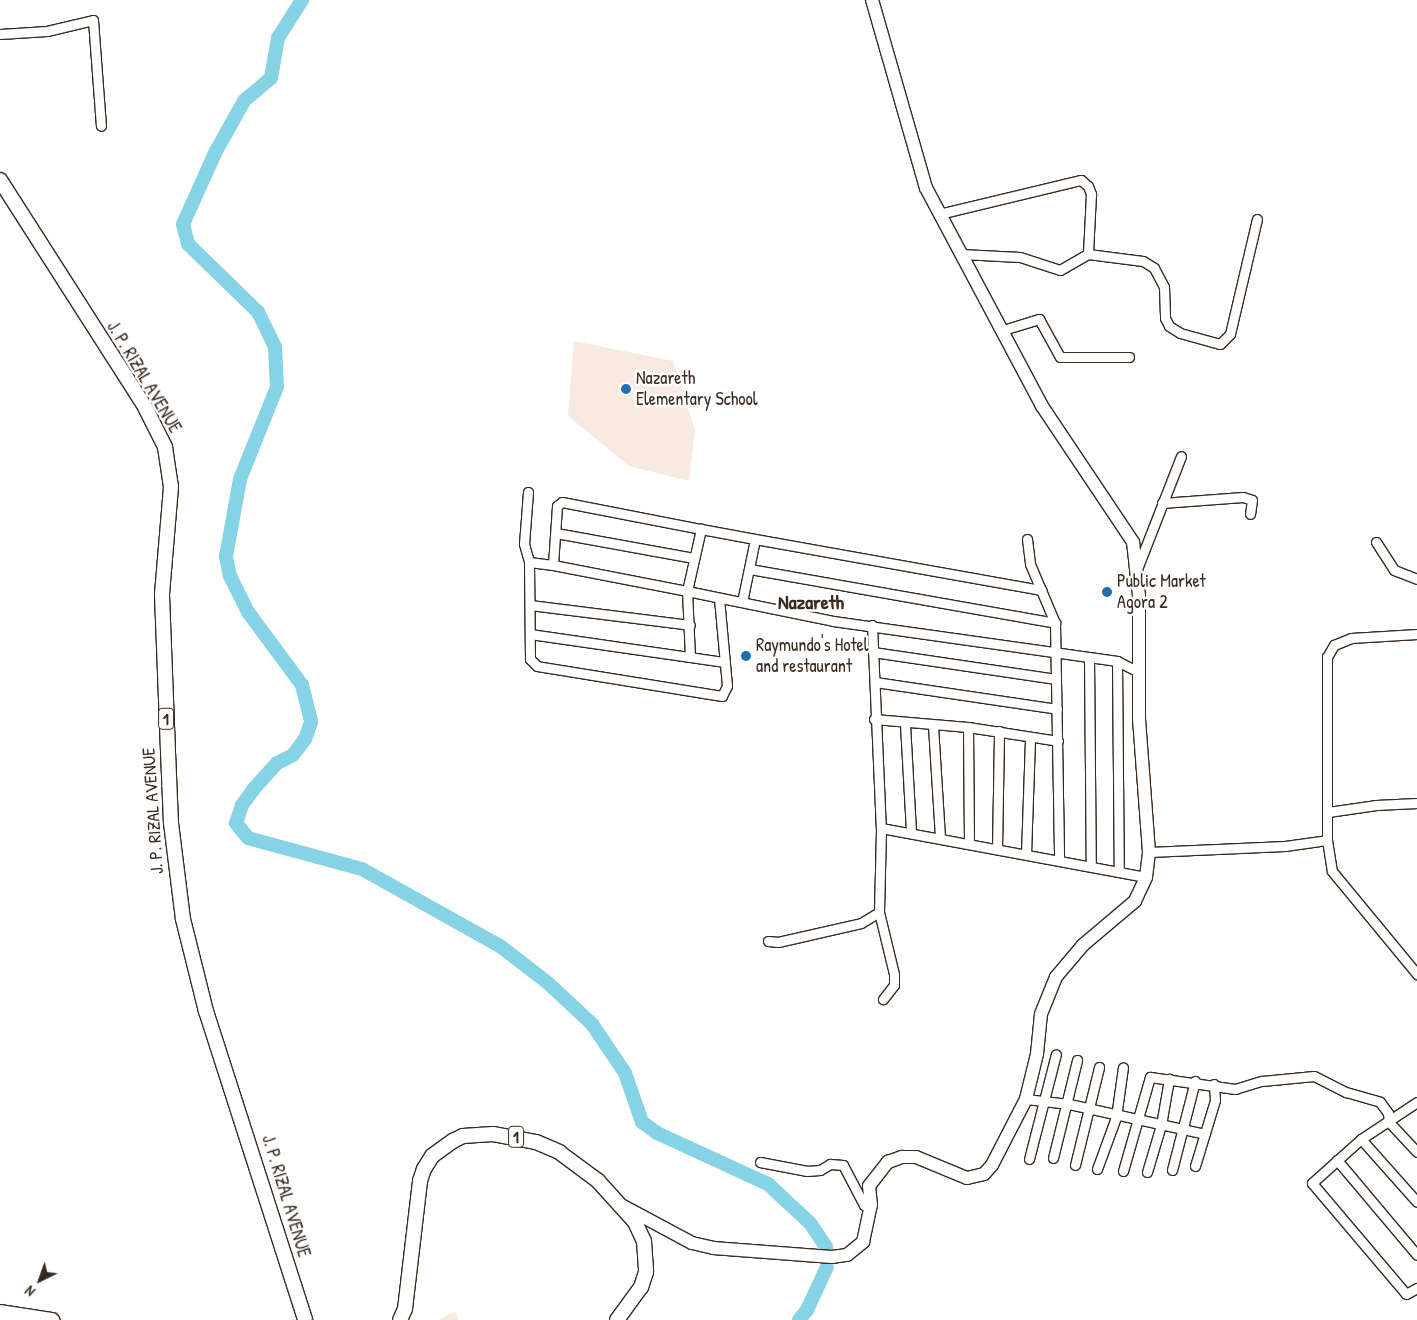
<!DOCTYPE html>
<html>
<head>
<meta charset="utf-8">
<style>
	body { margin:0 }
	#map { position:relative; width:1417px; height:1320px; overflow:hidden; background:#fff; font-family:"Patrick Hand",sans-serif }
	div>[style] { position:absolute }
	.built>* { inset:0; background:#f8e9e1 }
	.river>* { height:14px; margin:-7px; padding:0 7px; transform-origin:7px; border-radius:7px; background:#85d3e4 }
	.roads { filter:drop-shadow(1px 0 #3b2a1e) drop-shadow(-1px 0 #3b2a1e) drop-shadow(0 1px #3b2a1e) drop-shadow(0 -1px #3b2a1e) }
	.minor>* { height:9px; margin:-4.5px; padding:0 4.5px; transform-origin:4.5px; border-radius:4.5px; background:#fff }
	.secondary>* { height:12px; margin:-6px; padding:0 6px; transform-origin:6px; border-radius:6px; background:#fff }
	.primary>* { height:14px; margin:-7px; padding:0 7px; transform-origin:7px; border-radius:7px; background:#fff }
	.trunk>* { height:15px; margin:-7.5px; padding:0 7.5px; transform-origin:7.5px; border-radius:7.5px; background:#fff }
	.dots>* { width:14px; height:14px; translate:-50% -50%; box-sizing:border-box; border:2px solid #fff; border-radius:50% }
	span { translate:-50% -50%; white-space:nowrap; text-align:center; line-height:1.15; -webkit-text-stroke:5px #fff; paint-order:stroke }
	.shield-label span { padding:1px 4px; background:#fff; border:1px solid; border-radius:4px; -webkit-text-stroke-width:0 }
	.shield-label { font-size:16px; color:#3b2a1e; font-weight:700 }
	.street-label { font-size:18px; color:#3b2a1e }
	.poi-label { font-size:18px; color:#3b2a1e }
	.left { translate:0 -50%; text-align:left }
	.quarter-label { font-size:20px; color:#3b2a1e; font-weight:700 }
	.north { position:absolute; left:15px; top:1255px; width:50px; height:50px; -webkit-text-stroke:4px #fff; paint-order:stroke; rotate:222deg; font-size:14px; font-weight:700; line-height:20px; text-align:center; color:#3b2a1e }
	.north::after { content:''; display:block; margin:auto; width:18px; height:22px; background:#3b2a1e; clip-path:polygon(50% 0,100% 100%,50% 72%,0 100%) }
</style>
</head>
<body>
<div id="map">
	<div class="built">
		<div style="clip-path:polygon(574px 341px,673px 361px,695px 430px,689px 481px,629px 466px,568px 416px)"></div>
		<div style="clip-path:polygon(456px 1311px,458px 1320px,438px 1320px)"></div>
	</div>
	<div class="river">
		<div style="left:302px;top:0;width:45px;rotate:122.3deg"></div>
		<div style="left:278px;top:38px;width:41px;rotate:99.9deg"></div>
		<div style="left:271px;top:78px;width:35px;rotate:140deg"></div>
		<div style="left:244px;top:101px;width:57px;rotate:119.2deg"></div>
		<div style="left:216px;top:151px;width:80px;rotate:114.3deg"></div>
		<div style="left:183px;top:224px;width:21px;rotate:76deg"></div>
		<div style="left:188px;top:244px;width:98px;rotate:44.2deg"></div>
		<div style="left:258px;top:312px;width:39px;rotate:64deg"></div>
		<div style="left:275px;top:347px;width:40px;rotate:87.1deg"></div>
		<div style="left:277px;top:387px;width:99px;rotate:111.9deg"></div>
		<div style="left:240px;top:479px;width:79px;rotate:100.2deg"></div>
		<div style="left:226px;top:557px;width:19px;rotate:78deg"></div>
		<div style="left:230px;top:576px;width:40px;rotate:63.4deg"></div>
		<div style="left:248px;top:612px;width:91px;rotate:53.5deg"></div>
		<div style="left:302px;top:685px;width:38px;rotate:76deg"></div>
		<div style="left:311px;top:722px;width:18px;rotate:109deg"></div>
		<div style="left:305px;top:739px;width:20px;rotate:127deg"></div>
		<div style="left:293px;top:755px;width:18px;rotate:153deg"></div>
		<div style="left:277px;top:763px;width:36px;rotate:132deg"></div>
		<div style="left:253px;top:790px;width:19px;rotate:126deg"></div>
		<div style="left:242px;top:805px;width:19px;rotate:108deg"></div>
		<div style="left:236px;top:823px;width:19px;rotate:51deg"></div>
		<div style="left:248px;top:838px;width:118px;rotate:15.2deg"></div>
		<div style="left:362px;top:869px;width:158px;rotate:29.2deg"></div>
		<div style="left:500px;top:946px;width:61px;rotate:37.6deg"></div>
		<div style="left:548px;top:983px;width:60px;rotate:43deg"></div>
		<div style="left:592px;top:1024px;width:59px;rotate:56deg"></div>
		<div style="left:625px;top:1073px;width:52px;rotate:70.9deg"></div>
		<div style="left:642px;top:1122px;width:19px;rotate:36deg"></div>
		<div style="left:657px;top:1133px;width:122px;rotate:24.7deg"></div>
		<div style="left:768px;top:1184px;width:57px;rotate:42.9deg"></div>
		<div style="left:810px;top:1223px;width:29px;rotate:56deg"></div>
		<div style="left:799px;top:1320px;width:13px;rotate:-51deg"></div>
		<div style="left:807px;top:1310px;width:47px;rotate:-65.1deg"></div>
	</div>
	<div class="roads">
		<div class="minor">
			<div style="left:0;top:34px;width:47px;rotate:-3.7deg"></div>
			<div style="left:47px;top:31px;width:47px;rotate:-13.4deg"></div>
			<div style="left:93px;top:20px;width:106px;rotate:85.7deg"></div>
			<div style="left:939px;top:214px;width:146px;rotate:-13.5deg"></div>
			<div style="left:1081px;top:180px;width:9px;rotate:41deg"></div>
			<div style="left:1088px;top:186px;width:9px;rotate:69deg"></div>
			<div style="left:1091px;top:194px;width:60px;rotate:92.9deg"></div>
			<div style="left:961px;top:254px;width:59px;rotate:2.9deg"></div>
			<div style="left:1020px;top:257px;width:42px;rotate:18deg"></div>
			<div style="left:1060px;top:270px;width:32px;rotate:-30deg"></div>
			<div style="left:1088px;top:254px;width:55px;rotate:7.3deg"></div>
			<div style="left:1143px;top:261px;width:13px;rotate:32deg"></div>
			<div style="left:1154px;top:268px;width:21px;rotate:62deg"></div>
			<div style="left:1164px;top:287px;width:31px;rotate:88deg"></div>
			<div style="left:1165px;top:318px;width:9px;rotate:63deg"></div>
			<div style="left:1169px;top:326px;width:13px;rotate:32deg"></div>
			<div style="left:1180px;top:333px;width:41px;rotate:15.4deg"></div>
			<div style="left:1220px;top:344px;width:14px;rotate:-45deg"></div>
			<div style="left:1230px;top:334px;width:118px;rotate:-76.8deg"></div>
			<div style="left:1003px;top:330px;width:38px;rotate:-17deg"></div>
			<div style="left:1039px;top:319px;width:43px;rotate:61.1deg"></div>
			<div style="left:1060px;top:357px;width:69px"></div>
			<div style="left:528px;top:492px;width:52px;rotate:94.4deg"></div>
			<div style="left:524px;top:544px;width:19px;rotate:74deg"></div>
			<div style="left:1162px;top:503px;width:81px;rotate:-4.2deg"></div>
			<div style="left:1243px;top:497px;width:9px;rotate:18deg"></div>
			<div style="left:1252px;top:500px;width:14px;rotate:98deg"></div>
			<div style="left:556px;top:533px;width:140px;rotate:10.3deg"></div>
			<div style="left:1027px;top:539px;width:25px;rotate:83deg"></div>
			<div style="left:1030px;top:564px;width:64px;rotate:67deg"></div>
			<div style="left:1055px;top:623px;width:236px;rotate:89deg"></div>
			<div style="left:1376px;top:542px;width:33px;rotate:57deg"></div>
			<div style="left:1394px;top:570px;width:25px;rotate:21deg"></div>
			<div style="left:553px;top:565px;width:59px;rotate:-86.1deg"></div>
			<div style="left:557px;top:506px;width:6px;rotate:-39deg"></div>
			<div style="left:562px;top:502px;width:142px;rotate:11deg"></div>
			<div style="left:750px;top:569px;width:310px;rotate:10deg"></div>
			<div style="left:1137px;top:569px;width:121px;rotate:-68.7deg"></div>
			<div style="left:719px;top:598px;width:88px;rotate:84.8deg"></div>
			<div style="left:727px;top:686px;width:11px;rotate:117deg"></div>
			<div style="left:722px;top:696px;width:187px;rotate:-170.8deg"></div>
			<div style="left:537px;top:666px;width:10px;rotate:-135deg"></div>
			<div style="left:530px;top:659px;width:97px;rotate:-90.6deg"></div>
			<div style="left:529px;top:562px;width:24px;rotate:7deg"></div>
			<div style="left:553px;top:565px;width:136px;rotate:11deg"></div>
			<div style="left:687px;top:591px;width:149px;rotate:11.6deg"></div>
			<div style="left:833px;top:621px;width:287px;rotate:8deg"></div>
			<div style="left:1117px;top:661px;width:25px;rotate:27deg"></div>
			<div style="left:742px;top:602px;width:64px;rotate:-78.3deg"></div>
			<div style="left:755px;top:539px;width:291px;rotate:10.1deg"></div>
			<div style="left:530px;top:605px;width:161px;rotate:7.1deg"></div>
			<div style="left:872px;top:625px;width:203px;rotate:87.5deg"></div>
			<div style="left:881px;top:828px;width:269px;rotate:10.5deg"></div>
			<div style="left:530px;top:634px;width:197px;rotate:8.2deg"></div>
			<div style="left:873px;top:652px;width:185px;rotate:8.4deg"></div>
			<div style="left:690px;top:657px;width:66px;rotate:-92.6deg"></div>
			<div style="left:687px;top:591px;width:64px;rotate:-77.3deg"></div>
			<div style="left:701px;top:529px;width:55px;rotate:10.5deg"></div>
			<div style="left:1089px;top:657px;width:209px;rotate:89.5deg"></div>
			<div style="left:1117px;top:661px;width:210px;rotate:89.5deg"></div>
			<div style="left:875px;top:682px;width:184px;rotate:8.4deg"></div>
			<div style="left:874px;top:719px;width:94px;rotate:4.9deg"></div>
			<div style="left:968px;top:727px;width:91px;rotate:8.8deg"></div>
			<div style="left:905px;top:724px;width:109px;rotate:86.8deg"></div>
			<div style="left:933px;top:726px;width:112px;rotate:86.4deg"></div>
			<div style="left:968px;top:727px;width:117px;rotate:89.5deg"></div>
			<div style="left:1328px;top:812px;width:49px;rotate:-8.3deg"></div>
			<div style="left:1376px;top:805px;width:41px;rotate:-2.8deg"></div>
			<div style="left:1327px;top:840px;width:183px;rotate:-90deg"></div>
			<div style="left:1327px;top:657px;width:14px;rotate:-60deg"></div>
			<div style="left:1334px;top:645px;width:18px;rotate:-22deg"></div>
			<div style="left:1351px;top:638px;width:66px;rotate:-3.5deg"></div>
			<div style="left:997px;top:849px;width:118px;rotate:-89deg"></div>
			<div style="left:1149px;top:852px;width:136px;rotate:-2.5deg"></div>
			<div style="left:1285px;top:846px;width:42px;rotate:-8.1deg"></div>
			<div style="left:1327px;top:840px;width:31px;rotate:81deg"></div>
			<div style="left:1332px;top:871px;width:134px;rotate:50.5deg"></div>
			<div style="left:1026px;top:854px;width:116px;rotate:-88deg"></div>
			<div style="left:879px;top:912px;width:64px;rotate:76.4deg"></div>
			<div style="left:894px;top:974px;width:11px;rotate:90deg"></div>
			<div style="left:894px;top:985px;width:18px;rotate:128deg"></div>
			<div style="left:768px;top:941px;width:10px;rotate:6deg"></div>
			<div style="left:778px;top:942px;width:85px;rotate:-12.9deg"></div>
			<div style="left:861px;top:923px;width:21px;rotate:-31deg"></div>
			<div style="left:879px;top:912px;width:84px;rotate:-88.6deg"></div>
			<div style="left:1026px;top:1099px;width:43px;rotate:6.6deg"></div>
			<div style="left:1069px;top:1104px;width:139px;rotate:12.4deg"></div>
			<div style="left:1417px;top:1102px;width:67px;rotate:146.5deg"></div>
			<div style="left:1361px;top:1139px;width:66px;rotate:138.1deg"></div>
			<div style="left:1312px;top:1183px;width:145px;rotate:49.7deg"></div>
			<div style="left:1406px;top:1294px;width:13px;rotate:-29deg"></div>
			<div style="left:1361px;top:1139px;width:84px;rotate:48.4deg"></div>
			<div style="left:1053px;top:1158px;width:101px;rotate:-76.2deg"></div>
			<div style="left:1029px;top:1159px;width:108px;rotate:-75.6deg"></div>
			<div style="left:1337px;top:1160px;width:124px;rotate:49.9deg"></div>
			<div style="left:760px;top:1162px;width:48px;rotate:10.8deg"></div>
			<div style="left:807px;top:1171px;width:13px;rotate:-4deg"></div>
			<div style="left:820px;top:1170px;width:12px;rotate:-31deg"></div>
			<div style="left:830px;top:1164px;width:13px;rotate:4deg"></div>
			<div style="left:843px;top:1165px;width:45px;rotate:62.3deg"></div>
			<div style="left:864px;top:1205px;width:7px"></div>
			<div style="left:1075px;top:1165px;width:101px;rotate:-76.2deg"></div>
			<div style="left:1195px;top:1166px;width:69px;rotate:-73.1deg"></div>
			<div style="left:1215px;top:1100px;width:16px;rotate:-94deg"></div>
			<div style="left:1097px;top:1169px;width:55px;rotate:-69.9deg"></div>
			<div style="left:1116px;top:1117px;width:50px;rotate:-82deg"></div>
			<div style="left:1172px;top:1170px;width:92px;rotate:-75.5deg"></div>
			<div style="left:1123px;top:1171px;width:98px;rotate:-74deg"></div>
			<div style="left:1150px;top:1077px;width:86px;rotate:8deg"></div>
			<div style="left:1235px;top:1089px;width:28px;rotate:-17deg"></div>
			<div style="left:1262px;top:1081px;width:52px;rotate:-5.5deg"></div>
			<div style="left:1314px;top:1076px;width:36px;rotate:27deg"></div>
			<div style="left:1346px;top:1092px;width:35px;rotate:16deg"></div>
			<div style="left:1380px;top:1102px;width:14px;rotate:54deg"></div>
			<div style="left:1388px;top:1113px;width:9px;rotate:84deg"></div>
			<div style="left:1389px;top:1122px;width:41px;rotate:47deg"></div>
			<div style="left:1147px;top:1172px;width:49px;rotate:-73.4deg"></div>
			<div style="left:1161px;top:1125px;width:47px;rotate:-80.1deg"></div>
		</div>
		<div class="secondary">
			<div style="left:623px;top:1206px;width:78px;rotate:28.2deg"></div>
			<div style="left:692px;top:1243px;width:22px;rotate:13deg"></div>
			<div style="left:713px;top:1248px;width:119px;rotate:4.3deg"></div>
			<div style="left:832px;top:1257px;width:15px;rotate:-8deg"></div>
			<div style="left:847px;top:1255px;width:21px;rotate:-39deg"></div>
			<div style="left:863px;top:1242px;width:38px;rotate:-78deg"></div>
			<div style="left:871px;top:1205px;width:19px;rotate:-96deg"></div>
			<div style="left:869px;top:1186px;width:31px;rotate:-52deg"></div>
			<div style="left:888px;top:1162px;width:15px;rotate:-20deg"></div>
			<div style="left:902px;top:1157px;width:14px"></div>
			<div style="left:916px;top:1157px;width:55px;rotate:22.4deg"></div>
			<div style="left:967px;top:1178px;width:17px;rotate:-13deg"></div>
			<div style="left:984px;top:1174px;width:12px;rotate:-48deg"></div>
			<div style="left:992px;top:1165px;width:74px;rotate:-62.7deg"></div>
			<div style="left:1026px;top:1099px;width:46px;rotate:-76.3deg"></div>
			<div style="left:1037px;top:1054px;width:40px;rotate:-84.3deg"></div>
			<div style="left:1041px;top:1014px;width:40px;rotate:-68deg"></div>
			<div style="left:1056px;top:977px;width:42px;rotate:-49.8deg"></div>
			<div style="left:1083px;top:945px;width:68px;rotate:-40.2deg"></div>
			<div style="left:1135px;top:901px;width:26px;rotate:-65deg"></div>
			<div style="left:1146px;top:877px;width:25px;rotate:-83deg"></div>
			<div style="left:1149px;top:852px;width:133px;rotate:-94.3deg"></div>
			<div style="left:1139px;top:719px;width:123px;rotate:-90deg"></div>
			<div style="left:1139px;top:596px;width:54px;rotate:-96.3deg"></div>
			<div style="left:1133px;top:542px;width:164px;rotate:-123.8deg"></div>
			<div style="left:1042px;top:406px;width:247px;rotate:-118deg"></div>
			<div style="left:926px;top:188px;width:196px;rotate:-106deg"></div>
		</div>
		<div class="primary">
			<div style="left:0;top:180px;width:269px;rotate:57.4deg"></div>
			<div style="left:145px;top:407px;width:45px;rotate:63.4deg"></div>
			<div style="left:165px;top:447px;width:40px;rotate:81.5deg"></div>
			<div style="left:171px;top:487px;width:108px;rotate:94.8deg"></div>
			<div style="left:162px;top:595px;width:157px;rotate:87.8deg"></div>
			<div style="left:168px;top:752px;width:71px;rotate:87.6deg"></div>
			<div style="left:171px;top:823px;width:97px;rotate:82.9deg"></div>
			<div style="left:183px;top:919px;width:95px;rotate:76deg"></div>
			<div style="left:206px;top:1011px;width:324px;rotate:72.2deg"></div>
			<div style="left:400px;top:1320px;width:12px;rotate:-66deg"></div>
			<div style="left:405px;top:1309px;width:129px;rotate:-83.3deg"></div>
			<div style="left:420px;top:1181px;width:13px;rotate:-72deg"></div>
			<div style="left:424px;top:1169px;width:15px;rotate:-58deg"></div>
			<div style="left:432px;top:1156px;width:26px;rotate:-36deg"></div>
			<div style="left:453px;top:1141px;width:11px;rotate:-27deg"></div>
			<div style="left:463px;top:1136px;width:30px;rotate:-4deg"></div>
			<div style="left:493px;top:1134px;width:44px;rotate:10.5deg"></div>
			<div style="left:536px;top:1142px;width:25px;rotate:23deg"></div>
			<div style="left:559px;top:1152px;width:49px;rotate:36.6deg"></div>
			<div style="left:598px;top:1181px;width:55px;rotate:47.9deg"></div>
			<div style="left:635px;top:1222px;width:21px;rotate:65deg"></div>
			<div style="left:644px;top:1241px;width:31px;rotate:86deg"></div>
			<div style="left:646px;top:1272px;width:16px;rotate:108deg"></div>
			<div style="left:641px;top:1287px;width:41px;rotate:126deg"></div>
		</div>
		<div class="trunk">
			<div style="left:0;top:1312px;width:52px;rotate:8.9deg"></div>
		</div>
	</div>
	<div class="dots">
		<div style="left:626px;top:389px;background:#1f6fb2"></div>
		<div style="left:1107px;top:592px;background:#1f6fb2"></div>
		<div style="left:746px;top:656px;background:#1f6fb2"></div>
	</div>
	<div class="shield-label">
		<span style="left:166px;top:719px">1</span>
		<span style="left:516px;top:1137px">1</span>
	</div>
	<div class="street-label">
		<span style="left:144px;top:377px;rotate:59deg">J. P. RIZAL AVENUE</span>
		<span style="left:153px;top:811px;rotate:-94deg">J. P. RIZAL AVENUE</span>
		<span style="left:286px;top:1196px;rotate:73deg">J. P. RIZAL AVENUE</span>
	</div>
	<div class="poi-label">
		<span class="left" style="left:636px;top:389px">Nazareth<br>Elementary School</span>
		<span class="left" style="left:1117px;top:592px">Public Market<br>Agora 2</span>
		<span class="left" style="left:756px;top:656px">Raymundo's Hotel<br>and restaurant</span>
	</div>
	<div class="quarter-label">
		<span style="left:811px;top:601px">Nazareth</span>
	</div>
	<div class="north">N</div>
</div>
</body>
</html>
